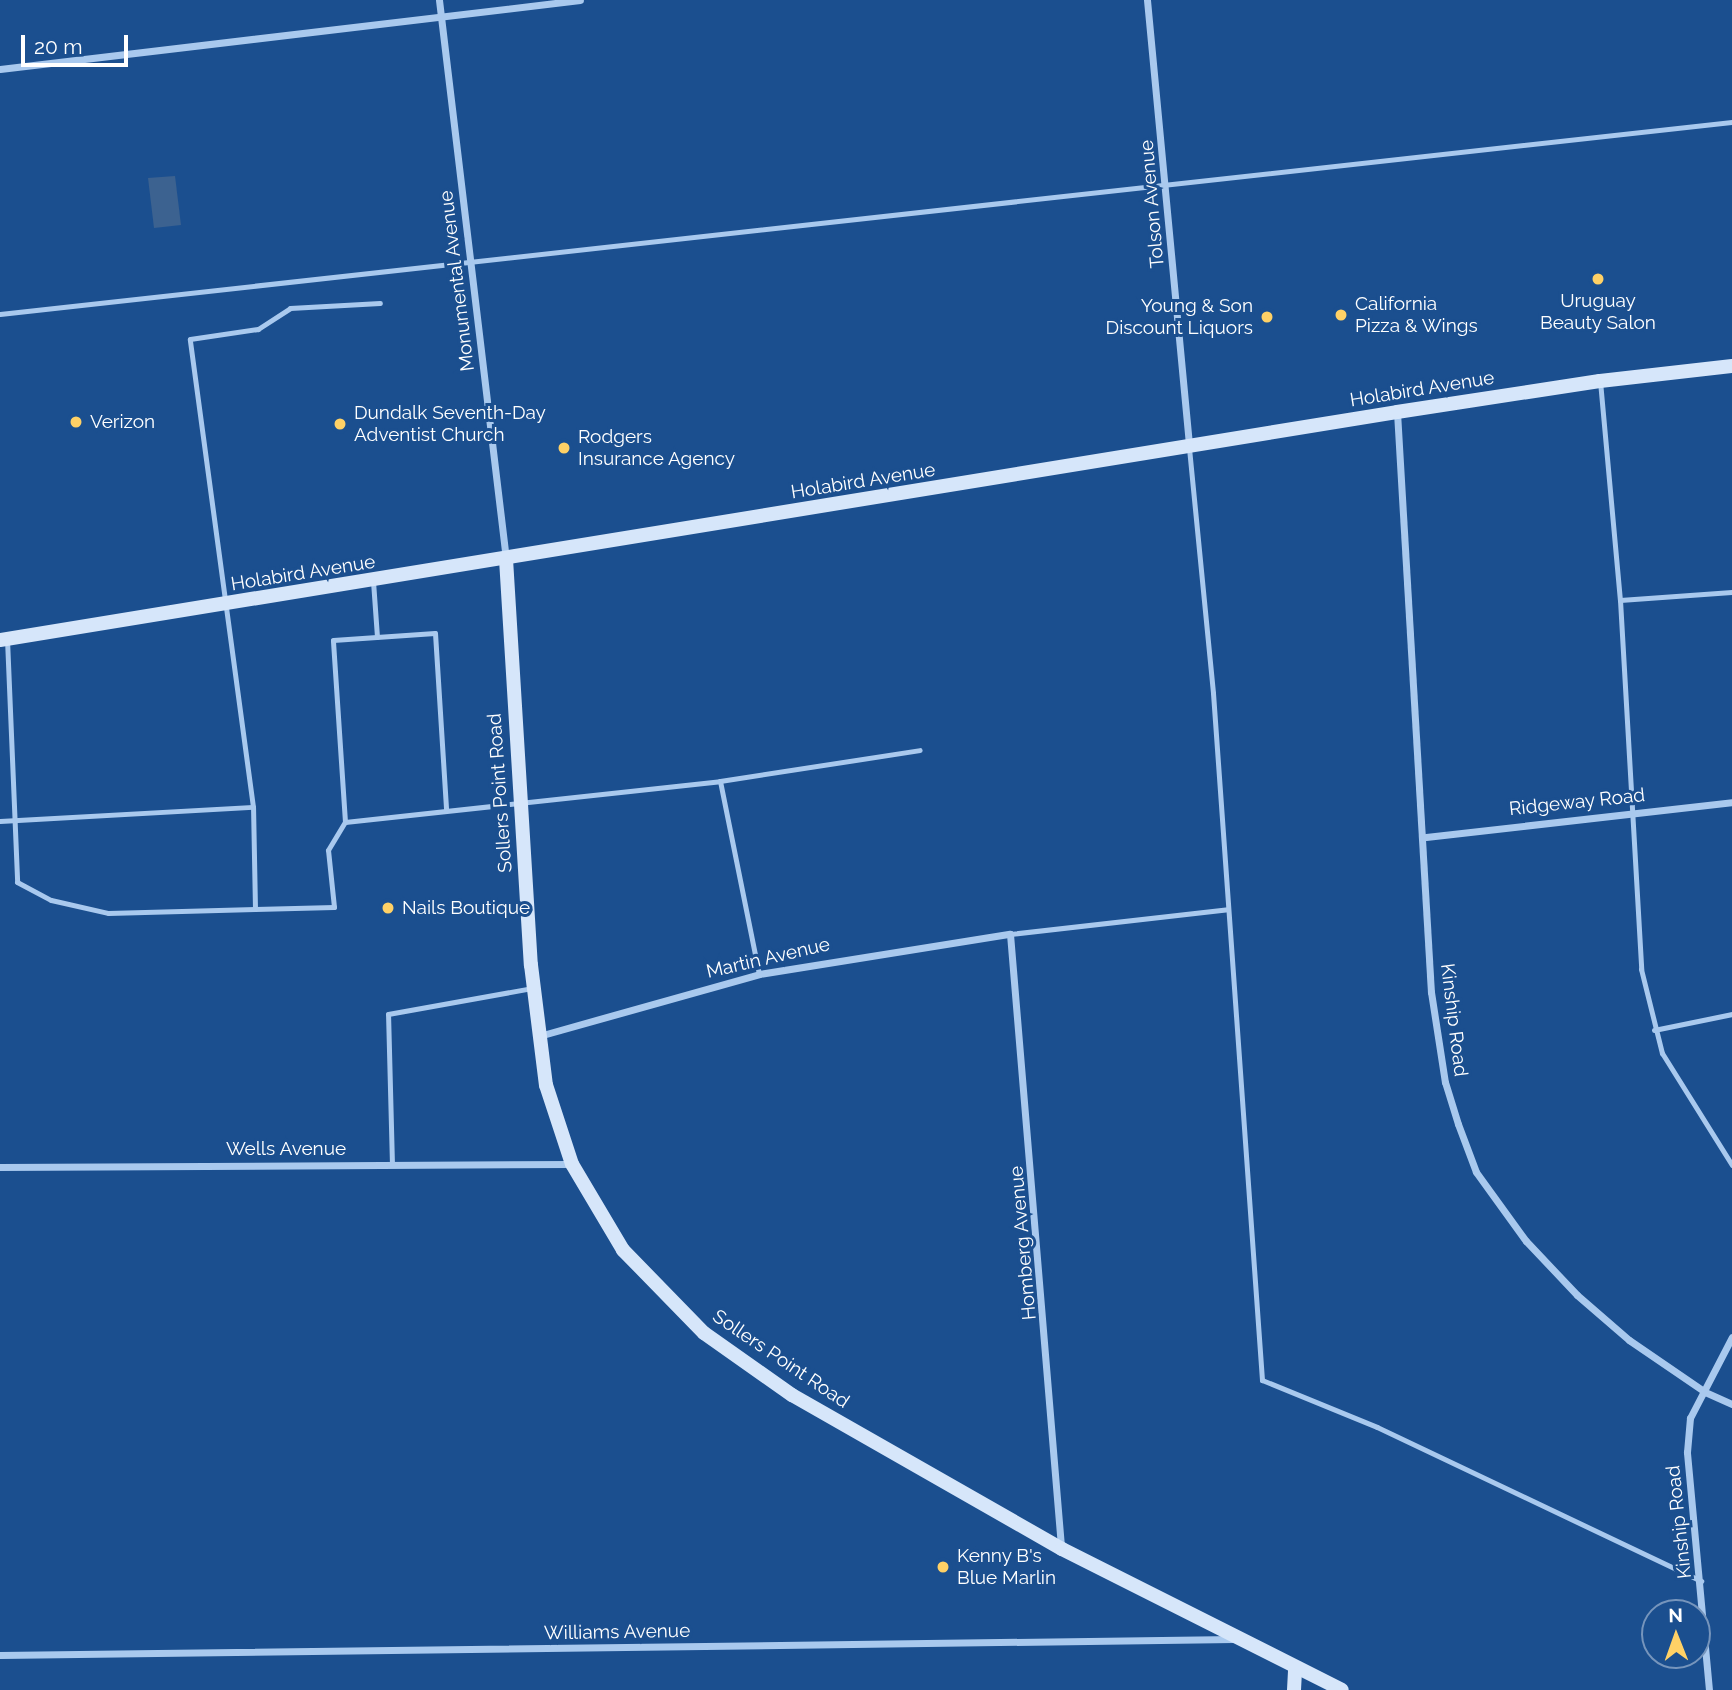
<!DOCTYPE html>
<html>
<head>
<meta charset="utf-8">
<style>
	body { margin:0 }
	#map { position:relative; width:1732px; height:1690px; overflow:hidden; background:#1b4f8f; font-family:Raleway,sans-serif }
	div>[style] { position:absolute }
	.water>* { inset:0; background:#3c6290 }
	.lane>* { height:5px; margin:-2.5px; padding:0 2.5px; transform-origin:2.5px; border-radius:2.5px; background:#a9c9ee }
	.street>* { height:7px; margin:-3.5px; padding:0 3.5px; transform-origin:3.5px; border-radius:3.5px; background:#a9c9ee }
	.secondary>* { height:14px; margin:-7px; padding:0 7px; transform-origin:7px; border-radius:7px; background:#d6e6fa }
	.dots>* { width:19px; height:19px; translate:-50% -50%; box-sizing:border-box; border:4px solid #1b4f8f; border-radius:50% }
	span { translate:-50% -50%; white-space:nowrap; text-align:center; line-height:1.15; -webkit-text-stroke:6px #1b4f8f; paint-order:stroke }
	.street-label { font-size:19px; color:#fff }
	.poi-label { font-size:19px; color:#fff }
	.left { translate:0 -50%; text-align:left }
	.right { translate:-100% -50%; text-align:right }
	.north { position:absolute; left:1641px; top:1599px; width:70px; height:70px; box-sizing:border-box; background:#1b4f8f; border:2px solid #7695bc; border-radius:50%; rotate:359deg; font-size:19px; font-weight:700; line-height:28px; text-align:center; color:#fff }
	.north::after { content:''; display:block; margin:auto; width:24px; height:32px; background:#ffd166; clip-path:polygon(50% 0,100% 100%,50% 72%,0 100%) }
	.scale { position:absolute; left:21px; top:35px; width:107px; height:32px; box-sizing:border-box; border:4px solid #fff; border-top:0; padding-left:9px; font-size:21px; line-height:24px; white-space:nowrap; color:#fff; -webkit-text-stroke:5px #1b4f8f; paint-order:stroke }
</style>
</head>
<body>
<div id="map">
	<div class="water">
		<div style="clip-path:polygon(175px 176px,181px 225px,154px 228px,148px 178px)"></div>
	</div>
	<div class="lane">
		<div style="left:0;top:314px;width:1743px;rotate:-6.33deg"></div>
		<div style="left:1600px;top:381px;width:220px;rotate:84.8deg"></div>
		<div style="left:1620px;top:600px;width:370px;rotate:86.7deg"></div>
		<div style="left:1641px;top:969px;width:87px;rotate:76deg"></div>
		<div style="left:1662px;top:1053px;width:132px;rotate:58deg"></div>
		<div style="left:1189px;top:448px;width:246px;rotate:84.4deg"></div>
		<div style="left:1213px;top:693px;width:689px;rotate:85.92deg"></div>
		<div style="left:1262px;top:1380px;width:124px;rotate:22.2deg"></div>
		<div style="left:1377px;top:1427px;width:359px;rotate:25.4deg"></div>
		<div style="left:373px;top:581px;width:56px;rotate:85.9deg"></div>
		<div style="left:1620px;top:600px;width:112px;rotate:-4.1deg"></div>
		<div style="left:7px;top:639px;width:243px;rotate:87.6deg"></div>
		<div style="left:17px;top:882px;width:38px;rotate:28deg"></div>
		<div style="left:51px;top:900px;width:58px;rotate:12.8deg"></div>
		<div style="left:108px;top:913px;width:147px;rotate:-1.6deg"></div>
		<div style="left:255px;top:909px;width:102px;rotate:-91.1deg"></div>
		<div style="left:720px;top:781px;width:197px;rotate:78.6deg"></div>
		<div style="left:0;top:821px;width:253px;rotate:-3.2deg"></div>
		<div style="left:253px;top:807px;width:472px;rotate:-97.7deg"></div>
		<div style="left:190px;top:339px;width:69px;rotate:-8.4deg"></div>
		<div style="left:258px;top:329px;width:38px;rotate:-33deg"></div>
		<div style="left:290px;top:308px;width:90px;rotate:-3.2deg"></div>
		<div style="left:345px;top:822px;width:182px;rotate:-93.8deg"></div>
		<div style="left:333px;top:640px;width:102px;rotate:-3.9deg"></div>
		<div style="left:435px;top:633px;width:177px;rotate:86.4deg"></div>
		<div style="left:255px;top:909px;width:79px;rotate:-1.5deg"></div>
		<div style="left:334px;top:907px;width:57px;rotate:-96deg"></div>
		<div style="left:328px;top:850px;width:33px;rotate:-59deg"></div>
		<div style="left:345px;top:822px;width:377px;rotate:-6.2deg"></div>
		<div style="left:720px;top:781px;width:202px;rotate:-8.8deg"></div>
		<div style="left:1010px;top:934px;width:219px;rotate:-6.5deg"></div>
		<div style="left:1654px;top:1030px;width:80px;rotate:-11.6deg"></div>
		<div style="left:392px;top:1165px;width:151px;rotate:-91.5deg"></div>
		<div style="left:388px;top:1014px;width:146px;rotate:-10.2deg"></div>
	</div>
	<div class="street">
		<div style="left:439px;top:0;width:563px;rotate:83.17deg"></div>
		<div style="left:1147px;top:0;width:447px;rotate:84.6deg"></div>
		<div style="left:0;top:69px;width:584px;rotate:-6.78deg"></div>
		<div style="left:1397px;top:412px;width:581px;rotate:86.65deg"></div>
		<div style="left:1431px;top:992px;width:91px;rotate:81.2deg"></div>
		<div style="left:1445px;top:1082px;width:44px;rotate:72.8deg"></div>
		<div style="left:1458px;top:1124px;width:51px;rotate:69.4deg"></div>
		<div style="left:1476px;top:1172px;width:85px;rotate:54.1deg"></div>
		<div style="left:1526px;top:1241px;width:74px;rotate:46.6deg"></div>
		<div style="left:1577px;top:1295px;width:69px;rotate:40.9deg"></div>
		<div style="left:1629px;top:1340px;width:92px;rotate:34.4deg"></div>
		<div style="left:1705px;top:1392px;width:30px;rotate:24deg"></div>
		<div style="left:1426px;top:837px;width:308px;rotate:-6.5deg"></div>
		<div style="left:539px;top:1036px;width:229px;rotate:-15.7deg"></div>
		<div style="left:759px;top:974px;width:254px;rotate:-9.1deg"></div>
		<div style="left:1010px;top:934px;width:615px;rotate:85.24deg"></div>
		<div style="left:0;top:1167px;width:571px;rotate:-0.3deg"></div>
		<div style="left:0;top:1655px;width:1234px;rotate:-0.74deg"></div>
		<div style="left:1709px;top:1690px;width:239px;rotate:-95.3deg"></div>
		<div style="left:1687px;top:1452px;width:34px;rotate:-85deg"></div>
		<div style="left:1690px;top:1418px;width:91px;rotate:-62.6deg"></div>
	</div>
	<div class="secondary">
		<div style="left:506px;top:559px;width:407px;rotate:86.5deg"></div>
		<div style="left:531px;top:965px;width:121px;rotate:82.9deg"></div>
		<div style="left:546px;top:1085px;width:83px;rotate:71.8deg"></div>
		<div style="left:572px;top:1164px;width:100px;rotate:59.3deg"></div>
		<div style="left:623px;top:1250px;width:116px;rotate:45.7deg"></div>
		<div style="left:704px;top:1333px;width:108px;rotate:35.2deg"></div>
		<div style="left:792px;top:1395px;width:311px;rotate:29.7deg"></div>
		<div style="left:1062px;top:1549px;width:313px;rotate:26.7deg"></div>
		<div style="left:0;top:640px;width:1415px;rotate:-9.27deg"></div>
		<div style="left:1397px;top:412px;width:205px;rotate:-8.7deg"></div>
		<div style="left:1600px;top:381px;width:133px;rotate:-6.5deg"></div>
		<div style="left:1294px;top:1690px;width:21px;rotate:-87deg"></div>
	</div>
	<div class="dots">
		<div style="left:1598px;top:279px;background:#ffd166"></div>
		<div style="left:1341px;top:315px;background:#ffd166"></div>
		<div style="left:1267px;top:317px;background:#ffd166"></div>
		<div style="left:76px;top:422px;background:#ffd166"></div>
		<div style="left:340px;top:424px;background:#ffd166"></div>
		<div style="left:564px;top:448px;background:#ffd166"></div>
		<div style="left:388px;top:908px;background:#ffd166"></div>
		<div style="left:943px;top:1567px;background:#ffd166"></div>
	</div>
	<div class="street-label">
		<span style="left:1152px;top:204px;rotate:-95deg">Tolson Avenue</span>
		<span style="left:457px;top:281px;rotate:-97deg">Monumental Avenue</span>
		<span style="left:1422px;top:389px;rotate:-9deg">Holabird Avenue</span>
		<span style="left:863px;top:481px;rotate:-9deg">Holabird Avenue</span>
		<span style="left:303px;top:573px;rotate:-9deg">Holabird Avenue</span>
		<span style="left:500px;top:793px;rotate:-94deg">Sollers Point Road</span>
		<span style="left:1577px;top:802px;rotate:-6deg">Ridgeway Road</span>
		<span style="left:768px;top:958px;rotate:-13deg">Martin Avenue</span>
		<span style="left:1454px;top:1020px;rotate:83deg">Kinship Road</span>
		<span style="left:286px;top:1149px">Wells Avenue</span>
		<span style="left:1023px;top:1243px;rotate:-95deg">Homberg Avenue</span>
		<span style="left:781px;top:1359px;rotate:34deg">Sollers Point Road</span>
		<span style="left:1679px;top:1522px;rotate:-96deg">Kinship Road</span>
		<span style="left:617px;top:1632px;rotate:-1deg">Williams Avenue</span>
	</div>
	<div class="poi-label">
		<span style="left:1598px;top:312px">Uruguay<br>Beauty Salon</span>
		<span class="left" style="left:1355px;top:315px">California<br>Pizza &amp; Wings</span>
		<span class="right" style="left:1253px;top:317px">Young &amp; Son<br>Discount Liquors</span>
		<span class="left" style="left:354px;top:424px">Dundalk Seventh-Day<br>Adventist Church</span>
		<span class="left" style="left:90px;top:422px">Verizon</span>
		<span class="left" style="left:578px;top:448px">Rodgers<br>Insurance Agency</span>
		<span class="left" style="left:402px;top:908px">Nails Boutique</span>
		<span class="left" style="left:957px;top:1567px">Kenny B's<br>Blue Marlin</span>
	</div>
	<div class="north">N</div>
	<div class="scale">20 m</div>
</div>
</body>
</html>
